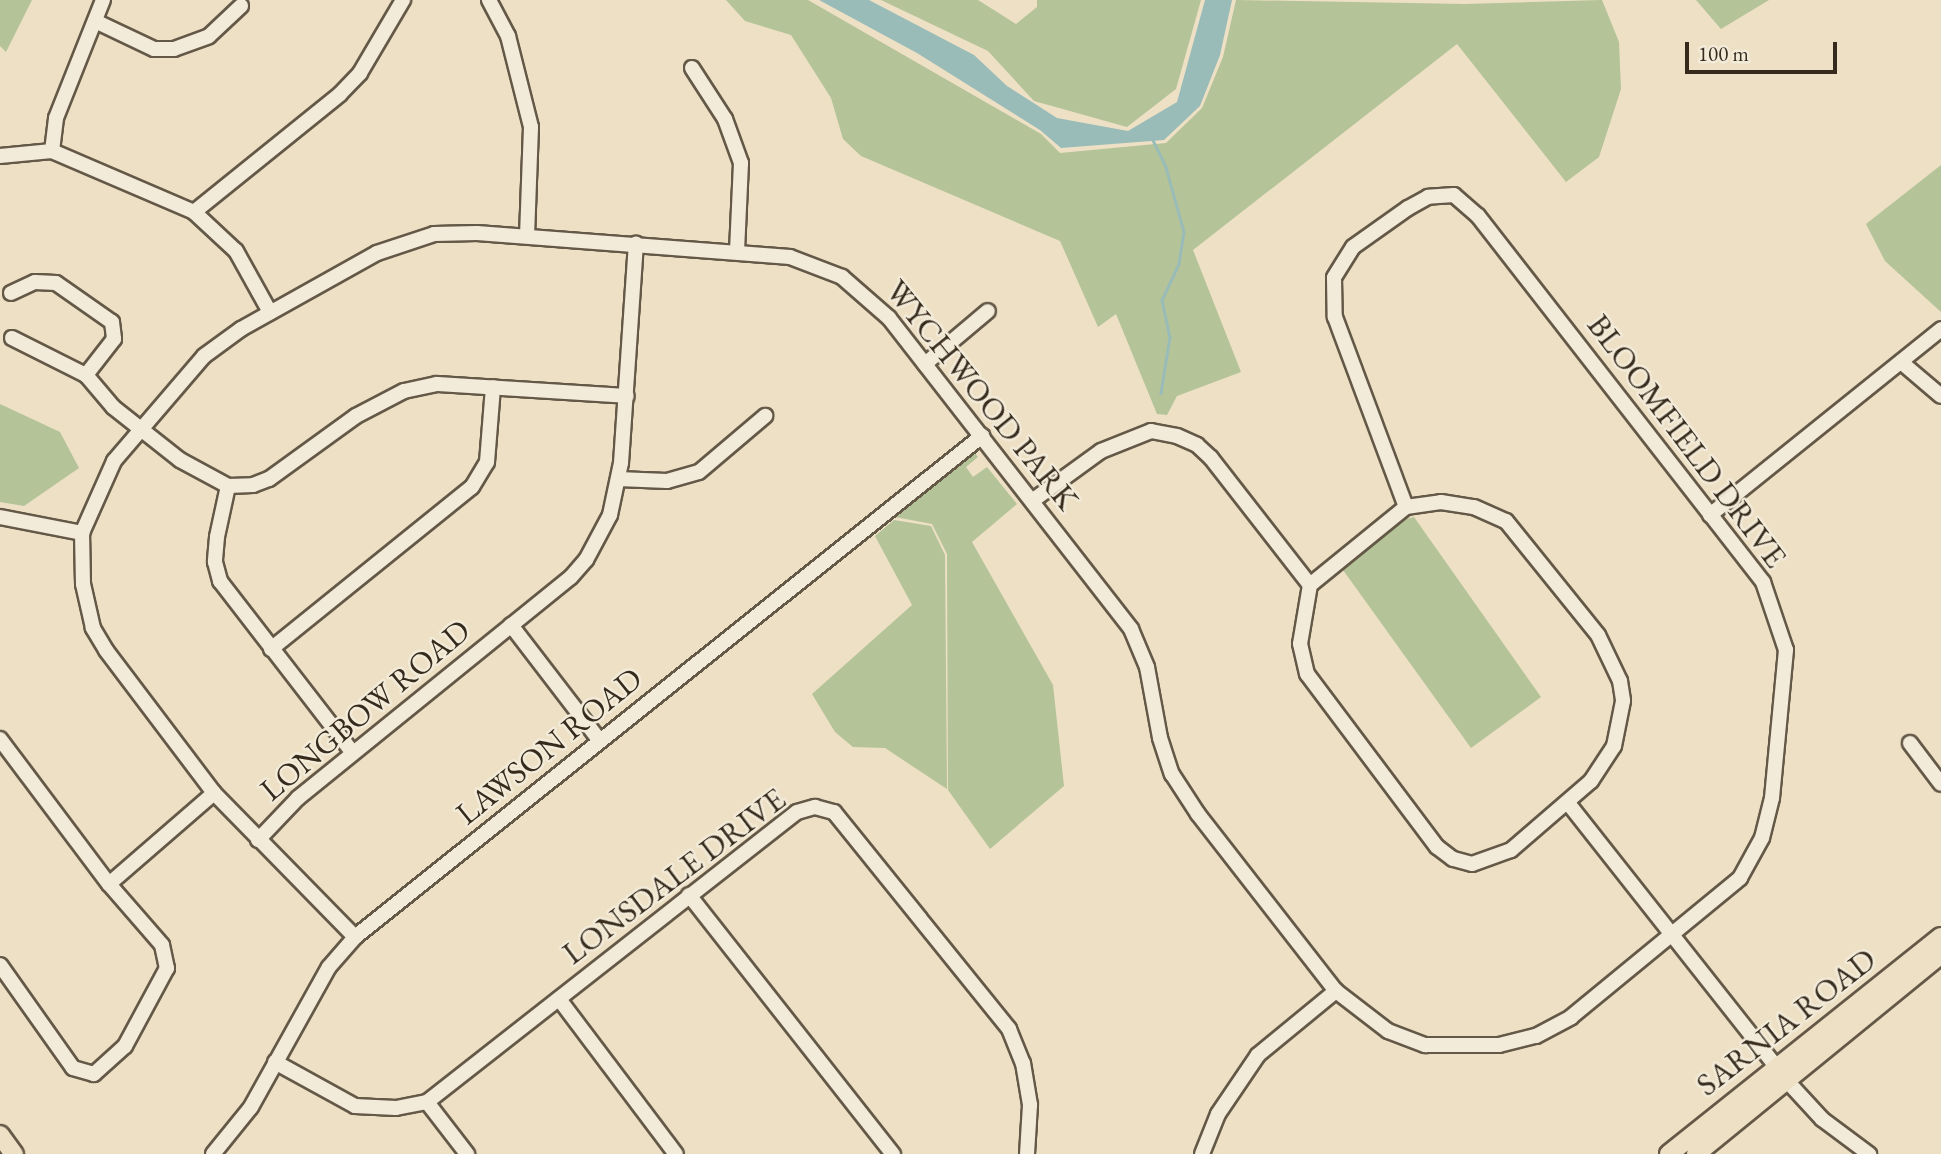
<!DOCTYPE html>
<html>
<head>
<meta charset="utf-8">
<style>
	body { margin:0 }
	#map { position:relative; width:1941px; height:1154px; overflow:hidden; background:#ede0c5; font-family:"EB Garamond",serif }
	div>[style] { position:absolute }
	.green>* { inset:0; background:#b4c398 }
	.water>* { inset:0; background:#9abcb8 }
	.stream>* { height:2.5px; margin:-1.25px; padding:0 1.25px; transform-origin:1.25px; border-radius:1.25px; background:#9abcb8 }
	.roads { filter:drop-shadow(2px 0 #645847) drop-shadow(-2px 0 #645847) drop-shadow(0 2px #645847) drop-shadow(0 -2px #645847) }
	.minor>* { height:14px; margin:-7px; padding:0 7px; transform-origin:7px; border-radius:7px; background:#f3ebd9 }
	.major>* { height:18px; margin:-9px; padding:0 9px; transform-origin:9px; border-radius:9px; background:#ede0c5 }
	span { translate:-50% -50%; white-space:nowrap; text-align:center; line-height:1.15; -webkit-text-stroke:5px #f3ebd9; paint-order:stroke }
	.street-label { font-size:32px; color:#362a1d }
	.scale { position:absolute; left:1685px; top:42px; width:152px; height:32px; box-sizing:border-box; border:4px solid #362a1d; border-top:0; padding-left:9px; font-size:21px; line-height:24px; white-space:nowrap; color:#362a1d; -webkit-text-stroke:5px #f3ebd9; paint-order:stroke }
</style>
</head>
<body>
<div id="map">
	<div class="green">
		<div style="clip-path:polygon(0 0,32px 0,6px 52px,0 46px)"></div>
		<div style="clip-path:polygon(726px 0,808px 0,1041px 134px,1060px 153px,1166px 143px,1202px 108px,1223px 57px,1236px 0,1465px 4px,1602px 0,1619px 42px,1621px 89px,1599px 157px,1566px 182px,1457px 44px,1193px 250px,1241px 372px,1177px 396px,1167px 415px,1157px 414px,1116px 314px,1098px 327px,1060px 241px,861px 156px,843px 139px,831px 98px,791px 35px,745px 21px)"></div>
		<div style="clip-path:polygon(881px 0,978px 0,1016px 24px,1037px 7px,1037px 0,1201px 0,1176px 89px,1127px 127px,1034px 101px,988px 51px)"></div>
		<div style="clip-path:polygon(1696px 0,1769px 0,1721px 29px)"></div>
		<div style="clip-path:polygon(1941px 165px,1941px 312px,1885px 261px,1866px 224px)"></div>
		<div style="clip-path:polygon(0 404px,60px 432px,79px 468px,24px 506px,0 502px)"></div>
		<div style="clip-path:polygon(975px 453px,978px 457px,966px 467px,973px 477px,987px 467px,1017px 504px,972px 542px,1053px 685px,1064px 786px,990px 849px,948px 790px,947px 554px,932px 524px,895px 517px)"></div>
		<div style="clip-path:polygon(1414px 517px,1541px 697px,1471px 748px,1343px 570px,1402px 520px)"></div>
		<div style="clip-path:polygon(894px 520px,931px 526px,945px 555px,947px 789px,885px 748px,853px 747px,835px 732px,812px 694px,912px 605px,875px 536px)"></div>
	</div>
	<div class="water">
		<div style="clip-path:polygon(819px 0,869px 0,974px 55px,1007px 86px,1057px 118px,1128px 131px,1177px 102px,1205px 0,1232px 0,1220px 55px,1200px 106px,1164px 140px,1061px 148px,1040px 130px,917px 53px)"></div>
	</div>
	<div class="stream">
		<div style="left:1152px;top:138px;width:32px;rotate:64deg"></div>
		<div style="left:1166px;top:167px;width:67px;rotate:74.5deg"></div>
		<div style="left:1184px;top:232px;width:32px;rotate:99deg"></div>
		<div style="left:1179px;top:264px;width:40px;rotate:115deg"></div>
		<div style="left:1162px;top:300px;width:38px;rotate:78deg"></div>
		<div style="left:1170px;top:337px;width:57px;rotate:99.1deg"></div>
	</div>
	<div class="roads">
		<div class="minor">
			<div style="left:489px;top:0;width:41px;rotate:62.2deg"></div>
			<div style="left:508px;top:36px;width:94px;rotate:75.8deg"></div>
			<div style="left:531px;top:127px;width:109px;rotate:92.1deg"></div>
			<div style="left:95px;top:21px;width:65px;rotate:25.4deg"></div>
			<div style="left:154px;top:49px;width:20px"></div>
			<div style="left:174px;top:49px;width:37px;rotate:-20deg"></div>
			<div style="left:209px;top:36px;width:44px;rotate:-43.2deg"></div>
			<div style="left:692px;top:68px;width:61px;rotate:57.1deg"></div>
			<div style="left:725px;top:119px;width:47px;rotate:70deg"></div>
			<div style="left:741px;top:163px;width:88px;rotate:92.6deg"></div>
			<div style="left:52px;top:151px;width:33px;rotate:-83deg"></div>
			<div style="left:56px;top:118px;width:127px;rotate:-68.3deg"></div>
			<div style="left:0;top:156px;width:52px;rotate:-5.5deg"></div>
			<div style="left:52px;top:151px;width:155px;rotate:23.2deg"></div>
			<div style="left:194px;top:212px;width:57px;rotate:42.9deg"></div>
			<div style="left:236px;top:251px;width:70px;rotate:60.9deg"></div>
			<div style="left:194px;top:212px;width:188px;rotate:-38.9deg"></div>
			<div style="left:340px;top:94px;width:29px;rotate:-46deg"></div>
			<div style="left:360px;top:73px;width:85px;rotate:-59.5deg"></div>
			<div style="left:11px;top:293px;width:26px;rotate:-25deg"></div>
			<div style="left:35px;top:282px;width:21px;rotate:3deg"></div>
			<div style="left:56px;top:283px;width:68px;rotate:34.9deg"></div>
			<div style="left:112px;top:322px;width:17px;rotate:83deg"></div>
			<div style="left:114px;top:339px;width:46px;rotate:127.9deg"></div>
			<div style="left:86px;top:375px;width:42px;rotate:49.8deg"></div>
			<div style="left:113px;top:407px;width:85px;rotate:38.3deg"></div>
			<div style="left:180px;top:460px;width:55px;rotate:28.4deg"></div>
			<div style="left:228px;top:486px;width:25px;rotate:-2deg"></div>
			<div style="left:253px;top:485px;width:17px;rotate:-21deg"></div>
			<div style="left:269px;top:479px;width:107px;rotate:-35.9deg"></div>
			<div style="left:356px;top:416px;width:54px;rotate:-27.5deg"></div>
			<div style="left:404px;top:391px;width:34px;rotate:-12deg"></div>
			<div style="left:437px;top:384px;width:190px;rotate:3.6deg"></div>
			<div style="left:12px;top:338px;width:83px;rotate:26.6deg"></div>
			<div style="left:1901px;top:362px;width:52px;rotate:40.4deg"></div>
			<div style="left:925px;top:364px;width:82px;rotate:-40.1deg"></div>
			<div style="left:618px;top:479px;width:49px;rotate:2.3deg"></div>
			<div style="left:667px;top:481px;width:33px;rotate:-16deg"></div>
			<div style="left:699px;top:472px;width:87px;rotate:-40.3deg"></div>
			<div style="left:228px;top:486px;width:52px;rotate:102.2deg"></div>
			<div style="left:217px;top:537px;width:25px;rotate:95deg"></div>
			<div style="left:215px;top:562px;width:20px;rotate:75deg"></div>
			<div style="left:220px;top:581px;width:216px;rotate:52.3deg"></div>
			<div style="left:1032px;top:501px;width:85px;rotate:-35.9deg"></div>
			<div style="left:1101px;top:451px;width:54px;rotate:-21.8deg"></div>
			<div style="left:1151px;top:431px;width:26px;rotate:11deg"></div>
			<div style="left:1177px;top:436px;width:22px;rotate:24deg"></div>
			<div style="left:1197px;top:445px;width:19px;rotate:43deg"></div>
			<div style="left:1211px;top:458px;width:161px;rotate:52.1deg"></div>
			<div style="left:1441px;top:502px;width:33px;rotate:9deg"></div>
			<div style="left:1474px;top:507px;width:35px;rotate:24deg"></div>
			<div style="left:1506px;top:521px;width:146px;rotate:51.1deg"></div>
			<div style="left:1598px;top:635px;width:51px;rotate:64.4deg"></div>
			<div style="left:1620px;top:681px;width:20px;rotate:81deg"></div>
			<div style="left:1623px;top:701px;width:46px;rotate:101.3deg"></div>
			<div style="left:1614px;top:746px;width:42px;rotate:123.3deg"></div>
			<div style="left:1591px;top:781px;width:106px;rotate:139.2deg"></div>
			<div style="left:1511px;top:850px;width:41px;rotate:160.3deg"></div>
			<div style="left:1472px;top:864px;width:20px;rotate:-165deg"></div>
			<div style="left:1453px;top:859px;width:20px;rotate:-143deg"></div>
			<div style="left:1437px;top:847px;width:216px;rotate:-126.9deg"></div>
			<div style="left:1307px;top:674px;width:31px;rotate:-103deg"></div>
			<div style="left:1300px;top:644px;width:60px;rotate:-80.4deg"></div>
			<div style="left:1310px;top:585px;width:124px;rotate:-39.1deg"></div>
			<div style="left:1406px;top:507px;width:35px;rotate:-8deg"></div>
			<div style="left:1710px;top:515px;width:297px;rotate:-38.8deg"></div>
			<div style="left:0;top:517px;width:84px;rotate:11deg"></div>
			<div style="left:511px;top:625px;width:146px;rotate:52.5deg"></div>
			<div style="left:271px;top:649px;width:258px;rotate:-38.9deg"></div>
			<div style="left:472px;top:487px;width:29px;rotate:-59deg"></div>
			<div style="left:487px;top:462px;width:75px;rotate:-85.4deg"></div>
			<div style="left:0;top:739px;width:181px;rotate:53.1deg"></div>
			<div style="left:109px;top:884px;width:81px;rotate:49deg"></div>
			<div style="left:162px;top:945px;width:24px;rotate:78deg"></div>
			<div style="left:167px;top:968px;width:89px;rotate:118.3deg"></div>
			<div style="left:125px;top:1046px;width:42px;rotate:137.9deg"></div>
			<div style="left:94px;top:1074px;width:22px;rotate:-164deg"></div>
			<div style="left:73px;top:1068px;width:126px;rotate:-125.3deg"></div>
			<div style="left:1910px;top:743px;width:51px;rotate:52.9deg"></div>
			<div style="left:1568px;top:803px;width:355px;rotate:51.7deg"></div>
			<div style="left:1788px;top:1082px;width:50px;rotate:47.4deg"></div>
			<div style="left:1822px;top:1119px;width:59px;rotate:36.7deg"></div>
			<div style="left:258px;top:840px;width:58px;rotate:-46.4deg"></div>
			<div style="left:298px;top:798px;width:351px;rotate:-39deg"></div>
			<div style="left:571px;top:577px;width:23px;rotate:-49deg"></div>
			<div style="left:586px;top:560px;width:51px;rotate:-61.9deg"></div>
			<div style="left:610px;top:515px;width:53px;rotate:-78.1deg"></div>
			<div style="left:621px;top:463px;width:220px;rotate:-86.1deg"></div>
			<div style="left:109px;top:884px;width:139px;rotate:-40.9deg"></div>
			<div style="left:689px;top:895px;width:330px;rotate:51.8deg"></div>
			<div style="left:355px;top:937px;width:202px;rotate:-134.4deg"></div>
			<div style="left:214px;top:793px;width:179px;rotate:-127.1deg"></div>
			<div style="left:106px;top:650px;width:26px;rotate:-121deg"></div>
			<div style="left:93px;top:628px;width:45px;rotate:-102.8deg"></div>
			<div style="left:83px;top:584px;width:51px;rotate:-91.1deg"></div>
			<div style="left:82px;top:533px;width:79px;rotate:-66deg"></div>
			<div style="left:114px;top:461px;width:138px;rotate:-49.4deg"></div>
			<div style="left:204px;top:356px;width:46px;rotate:-36.1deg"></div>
			<div style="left:241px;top:329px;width:156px;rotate:-29.2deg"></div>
			<div style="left:377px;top:253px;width:60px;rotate:-18.4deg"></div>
			<div style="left:434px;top:234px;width:43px;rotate:-1.3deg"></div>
			<div style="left:477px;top:233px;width:314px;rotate:4.4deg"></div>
			<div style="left:790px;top:257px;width:56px;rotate:21deg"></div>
			<div style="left:842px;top:277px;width:62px;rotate:41.1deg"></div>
			<div style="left:889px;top:318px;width:394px;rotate:52.1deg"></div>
			<div style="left:1131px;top:629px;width:41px;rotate:67.2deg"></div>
			<div style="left:1147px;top:667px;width:72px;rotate:79.6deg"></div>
			<div style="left:1160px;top:738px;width:38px;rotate:72deg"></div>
			<div style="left:1172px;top:774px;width:48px;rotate:57deg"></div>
			<div style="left:1198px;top:814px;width:224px;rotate:52.1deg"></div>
			<div style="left:1336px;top:991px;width:66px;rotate:37.6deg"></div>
			<div style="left:1388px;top:1031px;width:40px;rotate:21deg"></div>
			<div style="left:1425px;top:1045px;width:74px"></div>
			<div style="left:1499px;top:1045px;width:38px;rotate:-14deg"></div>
			<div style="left:1536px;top:1036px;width:40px;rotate:-28deg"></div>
			<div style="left:1571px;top:1017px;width:219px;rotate:-39.4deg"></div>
			<div style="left:1740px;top:878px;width:46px;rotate:-61.2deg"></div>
			<div style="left:1762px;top:838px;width:41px;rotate:-76deg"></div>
			<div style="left:1772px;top:798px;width:149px;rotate:-84.6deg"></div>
			<div style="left:1786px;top:650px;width:72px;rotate:-108.7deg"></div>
			<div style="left:1763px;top:582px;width:464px;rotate:-127.9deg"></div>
			<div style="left:1478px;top:216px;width:32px;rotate:-139deg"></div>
			<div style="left:1454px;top:195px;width:26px;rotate:176deg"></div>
			<div style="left:1428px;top:197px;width:23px;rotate:151deg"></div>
			<div style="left:1408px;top:208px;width:67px;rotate:144.7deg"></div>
			<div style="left:1353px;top:247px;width:36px;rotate:122deg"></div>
			<div style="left:1334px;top:278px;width:39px;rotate:89deg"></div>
			<div style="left:1335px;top:317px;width:203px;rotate:69.5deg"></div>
			<div style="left:559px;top:999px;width:194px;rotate:53deg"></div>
			<div style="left:275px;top:1062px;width:91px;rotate:28.8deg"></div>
			<div style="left:355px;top:1106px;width:41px;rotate:2.8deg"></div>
			<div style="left:396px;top:1108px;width:32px;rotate:-11deg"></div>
			<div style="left:427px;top:1102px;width:470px;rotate:-38.1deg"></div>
			<div style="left:797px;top:812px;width:19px;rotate:-16deg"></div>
			<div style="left:815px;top:807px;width:20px;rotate:15deg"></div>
			<div style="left:834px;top:812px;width:279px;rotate:51.1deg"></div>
			<div style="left:1009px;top:1029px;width:37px;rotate:68deg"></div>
			<div style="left:1023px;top:1063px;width:43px;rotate:80.5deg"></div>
			<div style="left:1030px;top:1105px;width:49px;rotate:93.5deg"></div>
			<div style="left:427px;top:1102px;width:66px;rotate:52.4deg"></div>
			<div style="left:213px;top:1154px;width:60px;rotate:-51deg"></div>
			<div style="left:251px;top:1107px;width:160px;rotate:-60.9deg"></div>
			<div style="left:329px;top:967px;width:40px;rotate:-49deg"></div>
			<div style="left:355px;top:937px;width:803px;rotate:-38.63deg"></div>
			<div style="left:1202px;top:1154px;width:43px;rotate:-68.2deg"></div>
			<div style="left:1218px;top:1114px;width:71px;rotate:-55.9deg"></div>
			<div style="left:1258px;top:1055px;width:101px;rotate:-39.4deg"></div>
		</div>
		<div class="major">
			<div style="left:0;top:1135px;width:24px;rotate:54deg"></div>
			<div style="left:1669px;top:1154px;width:348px;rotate:-38.6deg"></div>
			<div style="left:1696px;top:1154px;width:316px;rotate:-39.2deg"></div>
		</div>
	</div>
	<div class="street-label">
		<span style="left:982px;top:395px;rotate:51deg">WYCHWOOD PARK</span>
		<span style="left:1687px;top:441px;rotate:53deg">BLOOMFIELD DRIVE</span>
		<span style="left:365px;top:710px;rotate:-40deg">LONGBOW ROAD</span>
		<span style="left:549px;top:746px;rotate:-39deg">LAWSON ROAD</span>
		<span style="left:674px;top:876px;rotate:-37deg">LONSDALE DRIVE</span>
		<span style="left:1786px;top:1022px;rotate:-38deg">SARNIA ROAD</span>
	</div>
	<div class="scale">100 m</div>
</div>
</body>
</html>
